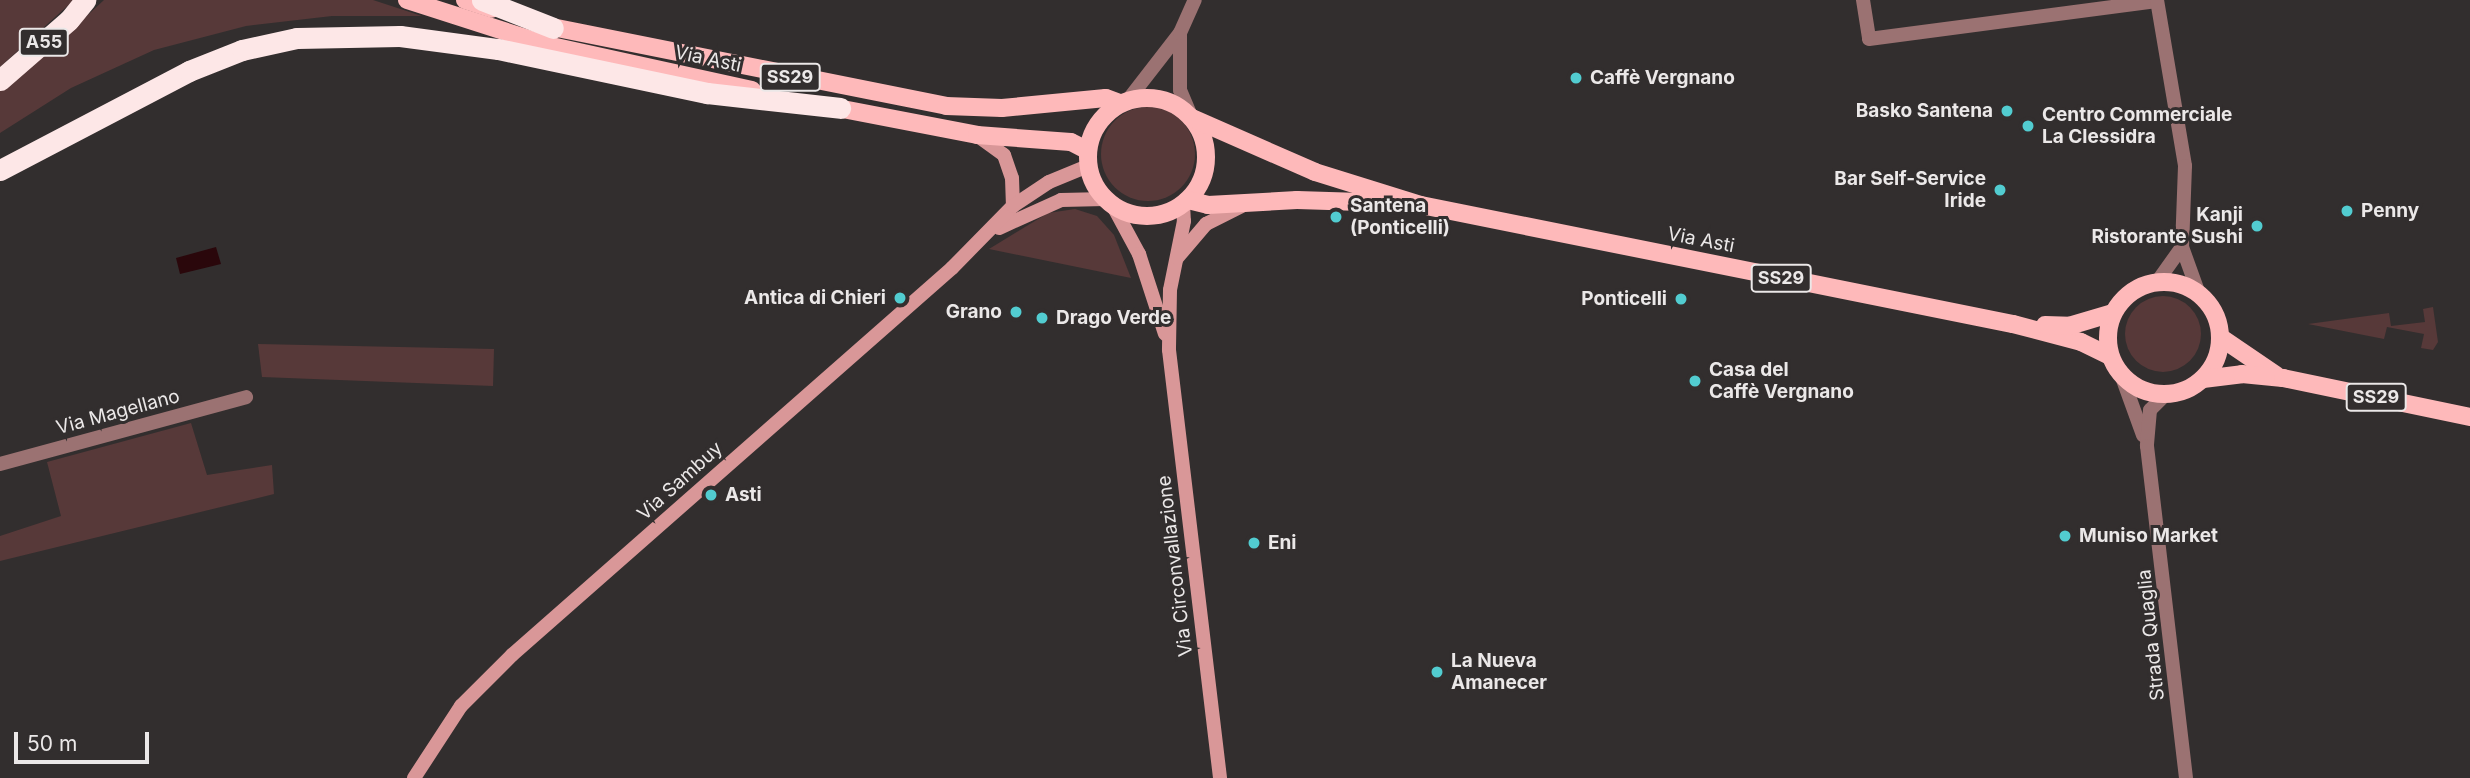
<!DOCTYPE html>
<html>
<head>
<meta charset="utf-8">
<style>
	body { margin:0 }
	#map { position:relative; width:2470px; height:778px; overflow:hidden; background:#322e2e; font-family:Inter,sans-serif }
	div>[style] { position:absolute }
	.green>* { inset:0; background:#573939 }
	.round { border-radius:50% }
	.water>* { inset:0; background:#2a070b }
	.street>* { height:14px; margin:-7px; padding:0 7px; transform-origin:7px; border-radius:7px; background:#9b7272 }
	.secondary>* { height:14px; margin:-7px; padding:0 7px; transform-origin:7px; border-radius:7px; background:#d99798 }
	.primary>* { height:18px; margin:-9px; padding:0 9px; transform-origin:9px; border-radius:9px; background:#feb9ba }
	.primary>.ring { margin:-9px; padding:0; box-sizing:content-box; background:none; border:18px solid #feb9ba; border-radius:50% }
	.highway>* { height:21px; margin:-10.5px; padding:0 10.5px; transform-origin:10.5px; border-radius:10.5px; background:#fde7e7 }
	.dots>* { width:19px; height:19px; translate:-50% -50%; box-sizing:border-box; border:4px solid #322e2e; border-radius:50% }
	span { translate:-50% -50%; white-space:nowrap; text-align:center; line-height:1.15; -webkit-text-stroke:6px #322e2e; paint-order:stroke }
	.shield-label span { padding:2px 5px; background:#322e2e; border:2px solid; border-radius:5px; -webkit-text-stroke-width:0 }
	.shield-label { font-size:18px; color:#ebe8e8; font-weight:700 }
	.street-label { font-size:19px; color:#ebe8e8 }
	.poi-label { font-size:19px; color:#ebe8e8; font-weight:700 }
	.left { translate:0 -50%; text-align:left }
	.right { translate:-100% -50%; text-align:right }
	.scale { position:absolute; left:14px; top:732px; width:135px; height:32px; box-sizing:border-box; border:4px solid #ebe8e8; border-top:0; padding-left:9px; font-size:21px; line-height:24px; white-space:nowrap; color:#ebe8e8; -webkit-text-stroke:5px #322e2e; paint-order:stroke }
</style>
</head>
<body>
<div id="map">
	<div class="green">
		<div style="clip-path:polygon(0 0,74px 0,0 67px)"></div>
		<div style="clip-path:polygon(104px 0,373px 0,422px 16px,332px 16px,246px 26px,154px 50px,71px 88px,0 133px,0 88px,28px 70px)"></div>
		<div class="round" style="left:1101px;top:107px;width:94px;height:94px"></div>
		<div style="clip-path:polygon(1075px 209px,1097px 216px,1114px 235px,1131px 278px,989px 249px,1048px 213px)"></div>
		<div class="round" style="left:2125px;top:296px;width:76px;height:76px"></div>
		<div style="clip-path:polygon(2433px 307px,2438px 342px,2433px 350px,2421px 348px,2424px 334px,2387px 327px,2384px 339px,2308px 324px,2389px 313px,2391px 326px,2425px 322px,2423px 309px)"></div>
		<div style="clip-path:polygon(258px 344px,494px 349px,493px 386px,262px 377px)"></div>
		<div style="clip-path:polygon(191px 423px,207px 475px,272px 465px,274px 494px,0 561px,0 536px,61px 516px,47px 462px)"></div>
	</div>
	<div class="water">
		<div style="clip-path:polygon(216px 247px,221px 264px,180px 274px,176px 258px)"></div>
	</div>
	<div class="street">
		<div style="left:1863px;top:0;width:39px;rotate:81deg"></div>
		<div style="left:1869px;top:39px;width:290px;rotate:-7.5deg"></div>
		<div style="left:2157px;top:0;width:168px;rotate:80.4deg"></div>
		<div style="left:2185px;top:166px;width:81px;rotate:92.1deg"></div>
		<div style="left:2182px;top:247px;width:50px;rotate:70.1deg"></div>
		<div style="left:1180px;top:34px;width:56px;rotate:90deg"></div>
		<div style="left:1180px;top:90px;width:30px;rotate:67deg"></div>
		<div style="left:1128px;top:100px;width:85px;rotate:-52.2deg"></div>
		<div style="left:1180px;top:33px;width:36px;rotate:-66deg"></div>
		<div style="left:2157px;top:282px;width:43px;rotate:-54.5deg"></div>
		<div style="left:2122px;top:377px;width:62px;rotate:70.1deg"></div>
		<div style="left:2165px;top:395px;width:21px;rotate:135deg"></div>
		<div style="left:2150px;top:410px;width:36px;rotate:95deg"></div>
		<div style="left:2147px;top:446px;width:334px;rotate:83.3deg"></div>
		<div style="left:0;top:464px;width:255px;rotate:-15.2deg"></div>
	</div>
	<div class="secondary">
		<div style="left:978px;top:136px;width:32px;rotate:36deg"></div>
		<div style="left:1004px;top:155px;width:24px;rotate:71deg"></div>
		<div style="left:1012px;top:178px;width:28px;rotate:88deg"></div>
		<div style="left:1183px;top:204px;width:17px;rotate:87deg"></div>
		<div style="left:1184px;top:221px;width:70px;rotate:101.5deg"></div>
		<div style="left:1170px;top:290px;width:60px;rotate:91deg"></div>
		<div style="left:1169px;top:350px;width:431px;rotate:83.2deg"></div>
		<div style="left:1113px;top:206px;width:55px;rotate:61.6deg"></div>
		<div style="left:1139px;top:254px;width:84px;rotate:72deg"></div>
		<div style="left:999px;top:228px;width:68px;rotate:-24.3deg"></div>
		<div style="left:1061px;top:200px;width:44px;rotate:-1.3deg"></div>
		<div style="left:1177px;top:258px;width:45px;rotate:-49.5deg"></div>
		<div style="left:1206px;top:224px;width:40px;rotate:-26.6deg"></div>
		<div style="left:414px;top:778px;width:86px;rotate:-56.9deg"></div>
		<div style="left:461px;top:706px;width:72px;rotate:-45deg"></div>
		<div style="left:512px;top:655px;width:586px;rotate:-41.33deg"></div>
		<div style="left:952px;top:268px;width:87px;rotate:-45.5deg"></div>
		<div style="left:1013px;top:206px;width:43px;rotate:-33.7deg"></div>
		<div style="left:1049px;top:182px;width:42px;rotate:-22.3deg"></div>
	</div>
	<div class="primary">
		<div style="left:407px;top:0;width:147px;rotate:17.8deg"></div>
		<div style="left:547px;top:45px;width:210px;rotate:12.4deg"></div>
		<div style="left:465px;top:0;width:28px;rotate:18deg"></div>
		<div style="left:542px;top:25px;width:412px;rotate:11.3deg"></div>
		<div style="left:946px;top:106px;width:56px;rotate:2deg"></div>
		<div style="left:1002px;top:108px;width:104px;rotate:-5.5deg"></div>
		<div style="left:1106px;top:98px;width:15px;rotate:20deg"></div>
		<div class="ring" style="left:1088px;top:98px;width:100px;height:100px"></div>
		<div style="left:827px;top:106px;width:153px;rotate:10.9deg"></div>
		<div style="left:977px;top:135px;width:94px;rotate:4.3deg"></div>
		<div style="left:1071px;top:142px;width:18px;rotate:27deg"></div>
		<div style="left:1192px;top:118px;width:134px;rotate:23.7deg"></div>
		<div style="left:1315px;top:172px;width:111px;rotate:17.3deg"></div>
		<div style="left:1421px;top:205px;width:604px;rotate:11.37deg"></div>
		<div style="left:2013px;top:324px;width:70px;rotate:14.8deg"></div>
		<div style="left:2081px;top:342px;width:32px;rotate:26deg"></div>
		<div style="left:1188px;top:200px;width:21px;rotate:14deg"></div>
		<div style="left:1208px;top:205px;width:89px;rotate:-3.2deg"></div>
		<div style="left:1297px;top:200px;width:96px;rotate:1.8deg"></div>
		<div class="ring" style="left:2108px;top:282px;width:94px;height:94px"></div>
		<div style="left:2045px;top:325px;width:24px;rotate:2deg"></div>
		<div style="left:2069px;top:326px;width:46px;rotate:-16.5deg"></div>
		<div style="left:2220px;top:337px;width:68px;rotate:34.2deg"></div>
		<div style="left:2203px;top:379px;width:39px;rotate:-7deg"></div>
		<div style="left:2242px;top:374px;width:41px;rotate:5.6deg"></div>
		<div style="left:2283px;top:378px;width:191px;rotate:11.8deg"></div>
	</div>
	<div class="highway">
		<div style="left:482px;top:0;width:76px;rotate:21.5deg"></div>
		<div style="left:0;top:80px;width:91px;rotate:-41deg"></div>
		<div style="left:69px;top:20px;width:26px;rotate:-51deg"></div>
		<div style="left:0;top:170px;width:213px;rotate:-27.6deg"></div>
		<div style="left:189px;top:71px;width:57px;rotate:-21.6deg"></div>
		<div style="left:242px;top:50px;width:56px;rotate:-12.3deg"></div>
		<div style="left:297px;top:38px;width:103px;rotate:-1.1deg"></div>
		<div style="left:400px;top:36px;width:99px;rotate:7.6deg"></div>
		<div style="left:498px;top:49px;width:214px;rotate:11.9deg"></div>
		<div style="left:707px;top:93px;width:134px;rotate:6.4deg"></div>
	</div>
	<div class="dots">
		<div style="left:1576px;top:78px;background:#52ccd0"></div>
		<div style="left:2007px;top:111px;background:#52ccd0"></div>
		<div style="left:2028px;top:126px;background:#52ccd0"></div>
		<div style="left:2000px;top:190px;background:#52ccd0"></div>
		<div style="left:2347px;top:211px;background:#52ccd0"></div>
		<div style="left:1336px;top:217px;background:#52ccd0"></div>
		<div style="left:2257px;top:226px;background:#52ccd0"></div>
		<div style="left:900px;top:298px;background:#52ccd0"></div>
		<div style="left:1681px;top:299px;background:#52ccd0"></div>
		<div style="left:1016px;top:312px;background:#52ccd0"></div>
		<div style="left:1042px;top:318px;background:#52ccd0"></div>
		<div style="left:1695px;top:381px;background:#52ccd0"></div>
		<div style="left:711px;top:495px;background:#52ccd0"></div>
		<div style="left:2065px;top:536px;background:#52ccd0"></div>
		<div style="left:1254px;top:543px;background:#52ccd0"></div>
		<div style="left:1437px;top:672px;background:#52ccd0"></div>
	</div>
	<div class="shield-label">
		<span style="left:44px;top:42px">A55</span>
		<span style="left:790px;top:77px">SS29</span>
		<span style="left:1781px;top:278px">SS29</span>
		<span style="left:2376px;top:397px">SS29</span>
	</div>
	<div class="street-label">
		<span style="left:708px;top:59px;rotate:12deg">Via Asti</span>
		<span style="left:1701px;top:240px;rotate:11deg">Via Asti</span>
		<span style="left:118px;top:412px;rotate:-15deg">Via Magellano</span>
		<span style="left:680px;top:481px;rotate:-42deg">Via Sambuy</span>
		<span style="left:1175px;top:566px;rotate:-97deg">Via Circonvallazione</span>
		<span style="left:2151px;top:635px;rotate:-96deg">Strada Quaglia</span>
	</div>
	<div class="poi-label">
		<span class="left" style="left:1590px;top:78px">Caffè Vergnano</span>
		<span class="right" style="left:1993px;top:111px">Basko Santena</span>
		<span class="left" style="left:2042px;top:126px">Centro Commerciale<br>La Clessidra</span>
		<span class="right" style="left:1986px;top:190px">Bar Self-Service<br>Iride</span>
		<span class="left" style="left:1350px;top:217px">Santena<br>(Ponticelli)</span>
		<span class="left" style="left:2361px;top:211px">Penny</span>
		<span class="right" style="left:2243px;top:226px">Kanji<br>Ristorante Sushi</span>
		<span class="right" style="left:886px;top:298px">Antica di Chieri</span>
		<span class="right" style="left:1667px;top:299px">Ponticelli</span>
		<span class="right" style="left:1002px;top:312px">Grano</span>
		<span class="left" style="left:1056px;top:318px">Drago Verde</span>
		<span class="left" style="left:1709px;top:381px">Casa del<br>Caffè Vergnano</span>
		<span class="left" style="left:725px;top:495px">Asti</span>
		<span class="left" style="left:2079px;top:536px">Muniso Market</span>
		<span class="left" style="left:1268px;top:543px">Eni</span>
		<span class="left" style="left:1451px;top:672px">La Nueva<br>Amanecer</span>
	</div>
	<div class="scale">50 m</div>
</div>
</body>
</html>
